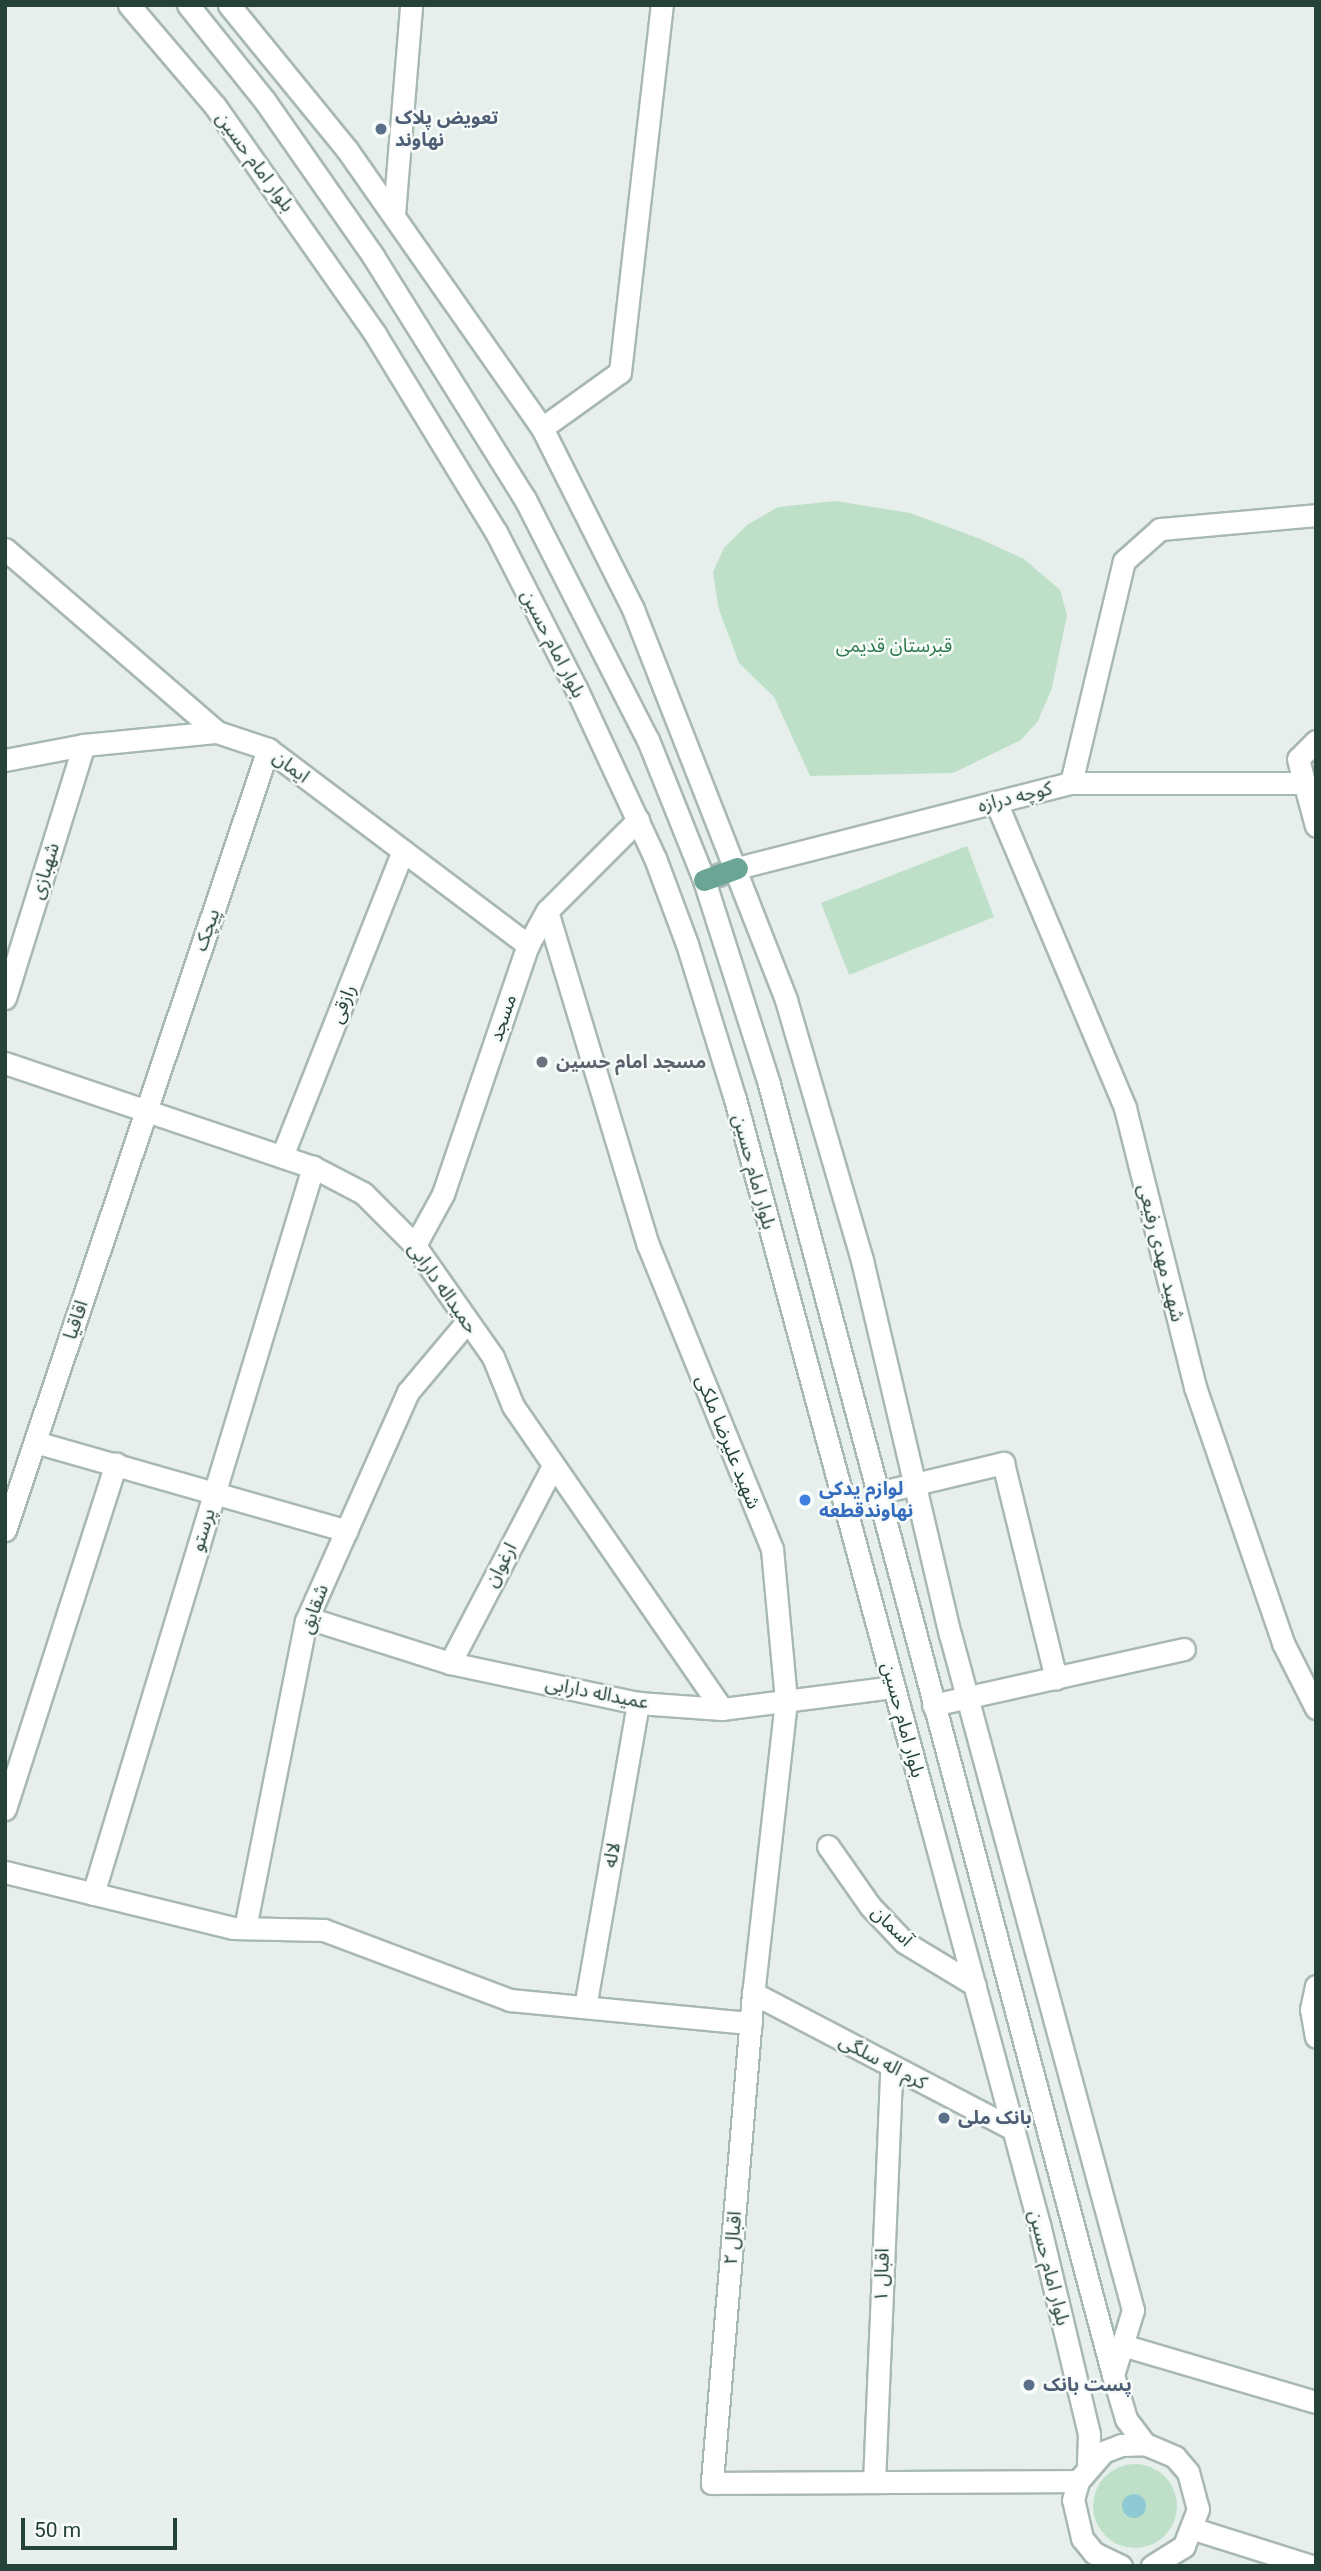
<!DOCTYPE html>
<html>
<head>
<meta charset="utf-8">
<style>
	body { margin:0 }
	#map { position:relative; width:1321px; height:2571px; overflow:hidden; background:#e6efeb; font-family:Roboto,"Noto Sans Arabic",sans-serif }
	div>[style] { position:absolute }
	.green>* { inset:0; background:#bfe0c8 }
	.round { border-radius:50% }
	.water>* { inset:0; background:#8ec9d4 }
	.roads { filter:drop-shadow(2px 0 #a8b8b2) drop-shadow(-2px 0 #a8b8b2) drop-shadow(0 2px #a8b8b2) drop-shadow(0 -2px #a8b8b2) }
	.minor>* { height:21px; margin:-10.5px; padding:0 10.5px; transform-origin:10.5px; border-radius:10.5px; background:#fff }
	.tertiary>* { height:21px; margin:-10.5px; padding:0 10.5px; transform-origin:10.5px; border-radius:10.5px; background:#fff }
	.secondary>* { height:21px; margin:-10.5px; padding:0 10.5px; transform-origin:10.5px; border-radius:10.5px; background:#fff }
	.primary>* { height:21px; margin:-10.5px; padding:0 10.5px; transform-origin:10.5px; border-radius:10.5px; background:#6aa596 }
	.dots>* { width:19px; height:19px; translate:-50% -50%; box-sizing:border-box; border:4px solid #f7fbf9; border-radius:50% }
	span { translate:-50% -50%; white-space:nowrap; text-align:center; line-height:1.15; -webkit-text-stroke:5px #f7fbf9; paint-order:stroke }
	.service-label { font-size:19px; color:#4e5e75; font-weight:700 }
	.left { translate:0 -50%; text-align:left }
	.street-label { font-size:19px; color:#24423a }
	.park-label { font-size:19px; color:#2d7a4b }
	.worship-label { font-size:19px; color:#5b616d; font-weight:700 }
	.shop-label { font-size:19px; color:#366cbe; font-weight:700 }
	.frame { position:absolute; inset:0; border:7px solid #24423a; pointer-events:none }
	.scale { position:absolute; left:21px; top:2518px; width:156px; height:32px; box-sizing:border-box; border:4px solid #24423a; border-top:0; padding-left:9px; font-size:21px; line-height:24px; white-space:nowrap; color:#24423a; -webkit-text-stroke:5px #f7fbf9; paint-order:stroke }
</style>
</head>
<body>
<div id="map">
	<div class="green">
		<div style="clip-path:polygon(836px 501px,910px 513px,978px 538px,1024px 559px,1060px 590px,1067px 615px,1052px 688px,1038px 721px,1021px 740px,953px 773px,810px 776px,774px 697px,739px 663px,719px 610px,713px 572px,724px 548px,747px 525px,778px 507px)"></div>
		<div style="clip-path:polygon(967px 846px,994px 917px,849px 975px,821px 903px)"></div>
		<div class="round" style="left:1093px;top:2464px;width:84px;height:84px"></div>
	</div>
	<div class="water">
		<div class="round" style="left:1122px;top:2494px;width:24px;height:24px"></div>
	</div>
	<div class="roads">
		<div class="minor">
			<div style="left:229px;top:5px;width:188px;rotate:50.8deg"></div>
			<div style="left:348px;top:151px;width:338px;rotate:55deg"></div>
			<div style="left:542px;top:428px;width:203px;rotate:63.3deg"></div>
			<div style="left:633px;top:609px;width:420px;rotate:68.6deg"></div>
			<div style="left:786px;top:1000px;width:271px;rotate:73.7deg"></div>
			<div style="left:862px;top:1260px;width:384px;rotate:76.8deg"></div>
			<div style="left:950px;top:1634px;width:700px;rotate:74.85deg"></div>
			<div style="left:1133px;top:2310px;width:68px;rotate:107.1deg"></div>
			<div style="left:394px;top:214px;width:210px;rotate:-85.3deg"></div>
			<div style="left:542px;top:428px;width:96px;rotate:-35.7deg"></div>
			<div style="left:620px;top:372px;width:369px;rotate:-83.5deg"></div>
			<div style="left:5px;top:549px;width:280px;rotate:40.8deg"></div>
			<div style="left:1316px;top:741px;width:25px;rotate:135deg"></div>
			<div style="left:1298px;top:759px;width:69px;rotate:75deg"></div>
			<div style="left:5px;top:760px;width:80px;rotate:-10.8deg"></div>
			<div style="left:84px;top:745px;width:134px;rotate:-5.6deg"></div>
			<div style="left:217px;top:732px;width:54px;rotate:18.4deg"></div>
			<div style="left:268px;top:749px;width:326px;rotate:37deg"></div>
			<div style="left:1071px;top:783px;width:228px;rotate:-76.6deg"></div>
			<div style="left:1124px;top:561px;width:48px;rotate:-41.6deg"></div>
			<div style="left:1160px;top:529px;width:157px;rotate:-5.1deg"></div>
			<div style="left:996px;top:802px;width:332px;rotate:67.1deg"></div>
			<div style="left:1125px;top:1108px;width:288px;rotate:75.9deg"></div>
			<div style="left:1195px;top:1387px;width:271px;rotate:71deg"></div>
			<div style="left:1283px;top:1643px;width:73px;rotate:63.1deg"></div>
			<div style="left:737px;top:868px;width:345px;rotate:-14.3deg"></div>
			<div style="left:1071px;top:783px;width:230px"></div>
			<div style="left:5px;top:998px;width:265px;rotate:-72.7deg"></div>
			<div style="left:282px;top:1156px;width:328px;rotate:-68.4deg"></div>
			<div style="left:415px;top:1245px;width:58px;rotate:-61.2deg"></div>
			<div style="left:443px;top:1194px;width:263px;rotate:-71.2deg"></div>
			<div style="left:528px;top:945px;width:39px;rotate:-61deg"></div>
			<div style="left:547px;top:911px;width:129px;rotate:-45deg"></div>
			<div style="left:35px;top:1442px;width:324px;rotate:15.9deg"></div>
			<div style="left:877px;top:1493px;width:130px;rotate:-13.4deg"></div>
			<div style="left:1003px;top:1463px;width:222px;rotate:76.2deg"></div>
			<div style="left:5px;top:1530px;width:824px;rotate:-71.39deg"></div>
			<div style="left:450px;top:1663px;width:222px;rotate:-62.4deg"></div>
			<div style="left:933px;top:1705px;width:257px;rotate:-12.6deg"></div>
			<div style="left:5px;top:1809px;width:363px;rotate:-72.2deg"></div>
			<div style="left:828px;top:1846px;width:73px;rotate:55deg"></div>
			<div style="left:870px;top:1906px;width:50px;rotate:46.6deg"></div>
			<div style="left:904px;top:1942px;width:83px;rotate:31.2deg"></div>
			<div style="left:5px;top:1872px;width:235px;rotate:13.8deg"></div>
			<div style="left:233px;top:1928px;width:91px;rotate:1.3deg"></div>
			<div style="left:324px;top:1930px;width:199px;rotate:20.6deg"></div>
			<div style="left:510px;top:2000px;width:242px;rotate:5.5deg"></div>
			<div style="left:93px;top:1894px;width:760px;rotate:-73.16deg"></div>
			<div style="left:245px;top:1928px;width:313px;rotate:-78.8deg"></div>
			<div style="left:306px;top:1621px;width:251px;rotate:-66deg"></div>
			<div style="left:408px;top:1392px;width:90px;rotate:-50deg"></div>
			<div style="left:1316px;top:1986px;width:24px;rotate:102deg"></div>
			<div style="left:1311px;top:2009px;width:28px;rotate:80deg"></div>
			<div style="left:585px;top:2007px;width:309px;rotate:-80.1deg"></div>
			<div style="left:1122px;top:2345px;width:202px;rotate:16.4deg"></div>
			<div style="left:874px;top:2482px;width:414px;rotate:-87.6deg"></div>
		</div>
		<div class="tertiary">
			<div style="left:547px;top:911px;width:349px;rotate:73.2deg"></div>
			<div style="left:648px;top:1245px;width:328px;rotate:67.8deg"></div>
			<div style="left:772px;top:1549px;width:153px;rotate:84.7deg"></div>
			<div style="left:786px;top:1701px;width:294px;rotate:96.4deg"></div>
			<div style="left:753px;top:1993px;width:492px;rotate:94.8deg"></div>
			<div style="left:712px;top:2483px;width:366px;rotate:-0.3deg"></div>
			<div style="left:5px;top:1063px;width:325px;rotate:18.7deg"></div>
			<div style="left:313px;top:1167px;width:56px;rotate:27.5deg"></div>
			<div style="left:363px;top:1193px;width:71px;rotate:45deg"></div>
			<div style="left:413px;top:1243px;width:139px;rotate:54.9deg"></div>
			<div style="left:493px;top:1357px;width:53px;rotate:67.8deg"></div>
			<div style="left:513px;top:1406px;width:368px;rotate:55.4deg"></div>
			<div style="left:308px;top:1618px;width:149px;rotate:17.6deg"></div>
			<div style="left:450px;top:1663px;width:192px;rotate:12deg"></div>
			<div style="left:638px;top:1703px;width:84px;rotate:4.1deg"></div>
			<div style="left:722px;top:1709px;width:173px;rotate:-7.3deg"></div>
			<div style="left:753px;top:1993px;width:293px;rotate:27.6deg"></div>
		</div>
		<div class="secondary">
			<div style="left:129px;top:5px;width:133px;rotate:49.6deg"></div>
			<div style="left:215px;top:106px;width:279px;rotate:54.9deg"></div>
			<div style="left:375px;top:334px;width:232px;rotate:58.6deg"></div>
			<div style="left:496px;top:532px;width:175px;rotate:62.9deg"></div>
			<div style="left:576px;top:688px;width:187px;rotate:65.1deg"></div>
			<div style="left:655px;top:858px;width:92px;rotate:69.6deg"></div>
			<div style="left:687px;top:944px;width:162px;rotate:72.8deg"></div>
			<div style="left:735px;top:1099px;width:744px;rotate:74.88deg"></div>
			<div style="left:929px;top:1817px;width:422px;rotate:74.9deg"></div>
			<div style="left:1039px;top:2224px;width:216px;rotate:76.6deg"></div>
			<div style="left:1089px;top:2434px;width:31px;rotate:92deg"></div>
			<div style="left:188px;top:5px;width:123px;rotate:51.3deg"></div>
			<div style="left:265px;top:101px;width:189px;rotate:55.1deg"></div>
			<div style="left:373px;top:256px;width:287px;rotate:58deg"></div>
			<div style="left:525px;top:499px;width:271px;rotate:63deg"></div>
			<div style="left:648px;top:740px;width:151px;rotate:68.2deg"></div>
			<div style="left:704px;top:880px;width:214px;rotate:72.3deg"></div>
			<div style="left:769px;top:1084px;width:1336px;rotate:75.08deg"></div>
			<div style="left:1113px;top:2375px;width:46px;rotate:73.5deg"></div>
			<div style="left:1126px;top:2419px;width:31px;rotate:53deg"></div>
			<div style="left:1194px;top:2529px;width:123px;rotate:17.5deg"></div>
			<div style="left:1121px;top:2566px;width:30px;rotate:-154deg"></div>
			<div style="left:1094px;top:2553px;width:19px;rotate:-129deg"></div>
			<div style="left:1082px;top:2538px;width:39px;rotate:-103deg"></div>
			<div style="left:1073px;top:2500px;width:20px;rotate:-75deg"></div>
			<div style="left:1078px;top:2481px;width:38px;rotate:-49deg"></div>
			<div style="left:1103px;top:2452px;width:19px;rotate:-21deg"></div>
			<div style="left:1121px;top:2445px;width:24px;rotate:-2deg"></div>
			<div style="left:1145px;top:2444px;width:33px;rotate:23deg"></div>
			<div style="left:1175px;top:2457px;width:20px;rotate:49deg"></div>
			<div style="left:1188px;top:2472px;width:38px;rotate:75deg"></div>
			<div style="left:1198px;top:2509px;width:40px;rotate:111deg"></div>
			<div style="left:1184px;top:2546px;width:38px;rotate:148deg"></div>
		</div>
		<div class="primary">
			<div style="left:704px;top:880px;width:35px;rotate:-20deg"></div>
		</div>
	</div>
	<div class="dots">
		<div style="left:381px;top:129px;background:#5c6f8a"></div>
		<div style="left:542px;top:1062px;background:#6b7280"></div>
		<div style="left:805px;top:1500px;background:#3f7fe0"></div>
		<div style="left:944px;top:2118px;background:#5c6f8a"></div>
		<div style="left:1029px;top:2385px;background:#5c6f8a"></div>
	</div>
	<div class="service-label">
		<span class="left" style="left:395px;top:129px">تعویض پلاک<br>نهاوند</span>
		<span class="left" style="left:958px;top:2118px">بانک ملی</span>
		<span class="left" style="left:1043px;top:2385px">پست بانک</span>
	</div>
	<div class="street-label">
		<span style="left:255px;top:162px;rotate:54deg">بلوار امام حسین</span>
		<span style="left:553px;top:644px;rotate:63deg">بلوار امام حسین</span>
		<span style="left:291px;top:767px;rotate:37deg">ایمان</span>
		<span style="left:1015px;top:797px;rotate:-14deg">کوچه درازه</span>
		<span style="left:45px;top:871px;rotate:-73deg">شهبازی</span>
		<span style="left:207px;top:930px;rotate:-71deg">پیچک</span>
		<span style="left:343px;top:1004px;rotate:-68deg">رازقی</span>
		<span style="left:503px;top:1018px;rotate:-71deg">مسجد</span>
		<span style="left:754px;top:1172px;rotate:75deg">بلوار امام حسین</span>
		<span style="left:1161px;top:1253px;rotate:76deg">شهید مهدی رفیعی</span>
		<span style="left:443px;top:1288px;rotate:55deg">حمیداله دارابی</span>
		<span style="left:76px;top:1320px;rotate:-71deg">اقاقیا</span>
		<span style="left:728px;top:1442px;rotate:68deg">شهید علیرضا ملکی</span>
		<span style="left:203px;top:1530px;rotate:-73deg">پرستو</span>
		<span style="left:501px;top:1565px;rotate:-62deg">ارغوان</span>
		<span style="left:314px;top:1609px;rotate:-70deg">شقایق</span>
		<span style="left:597px;top:1693px;rotate:11deg">عمیداله دارابی</span>
		<span style="left:903px;top:1720px;rotate:75deg">بلوار امام حسین</span>
		<span style="left:612px;top:1855px;rotate:-80deg">لاله</span>
		<span style="left:892px;top:1926px;rotate:44deg">آسمان</span>
		<span style="left:883px;top:2062px;rotate:28deg">کرم اله سلگی</span>
		<span style="left:733px;top:2238px;rotate:-85deg">اقبال ۲</span>
		<span style="left:1049px;top:2268px;rotate:76deg">بلوار امام حسین</span>
		<span style="left:882px;top:2275px;rotate:-88deg">اقبال ۱</span>
	</div>
	<div class="park-label">
		<span style="left:894px;top:646px">قبرستان قدیمی</span>
	</div>
	<div class="worship-label">
		<span class="left" style="left:556px;top:1062px">مسجد امام حسین</span>
	</div>
	<div class="shop-label">
		<span class="left" style="left:819px;top:1500px">لوازم یدکی<br>نهاوندقطعه</span>
	</div>
	<div class="frame"></div>
	<div class="scale">50 m</div>
</div>
</body>
</html>
